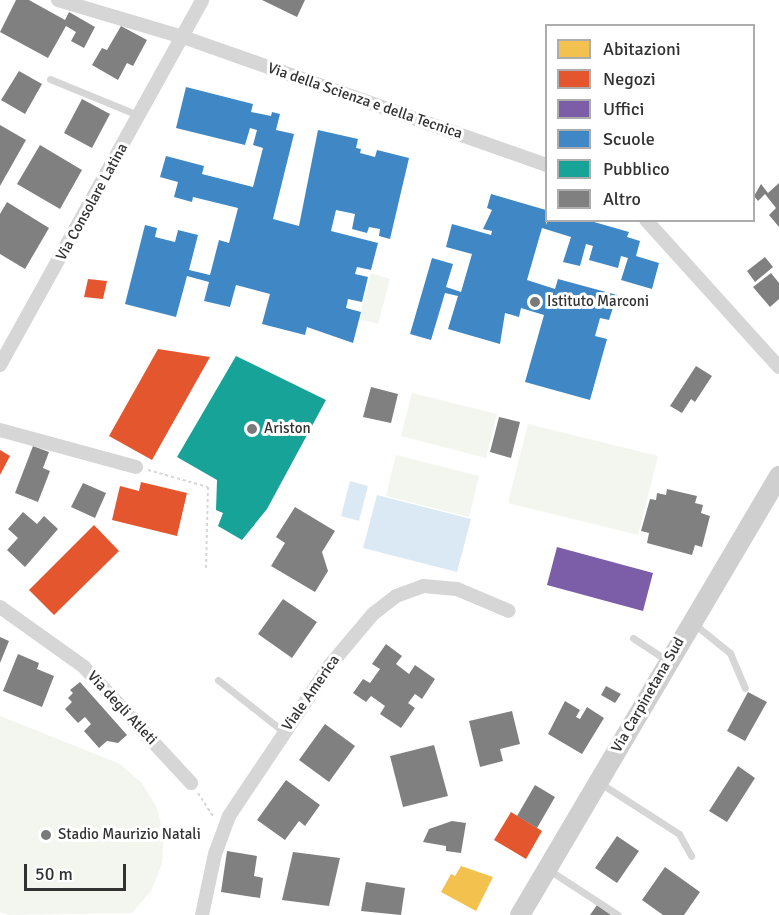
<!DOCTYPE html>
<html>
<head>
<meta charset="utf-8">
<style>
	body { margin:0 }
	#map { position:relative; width:779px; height:915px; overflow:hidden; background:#fff; font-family:Signika,sans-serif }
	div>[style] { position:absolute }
	.green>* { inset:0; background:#f2f6ee }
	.water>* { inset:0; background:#dbe9f4 }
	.homes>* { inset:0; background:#f2c14e }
	.shops>* { inset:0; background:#e4572e }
	.offices>* { inset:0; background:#7b5ea7 }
	.schools>* { inset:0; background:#3f88c5 }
	.public>* { inset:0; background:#17a398 }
	.building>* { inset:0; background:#808080 }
	.path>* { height:2px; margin-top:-1px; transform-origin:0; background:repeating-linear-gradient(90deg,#d6d6d6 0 3px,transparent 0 6px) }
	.lane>* { height:7px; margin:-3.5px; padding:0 3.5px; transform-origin:3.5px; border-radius:3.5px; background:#d6d6d6 }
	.street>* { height:14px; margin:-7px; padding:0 7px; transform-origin:7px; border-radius:7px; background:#d6d6d6 }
	.secondary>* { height:20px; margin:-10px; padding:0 10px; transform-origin:10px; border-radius:10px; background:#cfcfcf }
	.dots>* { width:16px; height:16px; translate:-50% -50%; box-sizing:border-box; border:3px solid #fff; border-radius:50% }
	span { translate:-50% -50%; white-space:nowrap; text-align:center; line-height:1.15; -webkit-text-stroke:6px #fff; paint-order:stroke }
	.street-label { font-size:15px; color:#323232 }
	.poi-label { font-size:15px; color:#323232 }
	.left { translate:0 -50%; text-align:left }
	.legend { position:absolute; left:545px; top:24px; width:210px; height:198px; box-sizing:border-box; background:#fff; border:2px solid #adadad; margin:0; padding:8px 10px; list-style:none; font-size:18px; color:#323232 }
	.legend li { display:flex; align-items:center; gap:12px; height:30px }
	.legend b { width:30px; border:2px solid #adadad }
	.scale { position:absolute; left:24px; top:864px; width:102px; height:27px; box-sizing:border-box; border:3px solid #323232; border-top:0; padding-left:8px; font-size:18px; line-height:21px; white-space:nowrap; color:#323232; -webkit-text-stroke:4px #fff; paint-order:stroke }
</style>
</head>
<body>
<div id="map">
	<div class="green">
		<div style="clip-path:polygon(371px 273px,390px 279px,378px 324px,359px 319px)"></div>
		<div style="clip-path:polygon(412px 393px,497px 414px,486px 458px,401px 436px)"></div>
		<div style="clip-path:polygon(528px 424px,658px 456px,638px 535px,508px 503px)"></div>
		<div style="clip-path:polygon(396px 455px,479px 476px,469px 517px,386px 496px)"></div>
		<div style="clip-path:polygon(0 716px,120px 764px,142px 783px,157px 808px,164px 836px,162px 864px,151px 891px,132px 913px,8px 915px,0 912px)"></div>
	</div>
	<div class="water">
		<div style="clip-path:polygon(350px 481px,368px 486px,359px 521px,341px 516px)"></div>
		<div style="clip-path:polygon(377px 495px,471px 519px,457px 572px,363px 548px)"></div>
	</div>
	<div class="homes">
		<div style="clip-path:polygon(461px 866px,493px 877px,476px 911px,441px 892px,451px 874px,455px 876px)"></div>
	</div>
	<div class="shops">
		<div style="clip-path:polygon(88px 279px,107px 281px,103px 299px,84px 297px)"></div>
		<div style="clip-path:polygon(158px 349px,210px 357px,152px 460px,109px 436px)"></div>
		<div style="clip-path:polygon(0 450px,10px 456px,0 475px)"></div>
		<div style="clip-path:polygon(141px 482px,187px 493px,177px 536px,112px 520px,120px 486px,139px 491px)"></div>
		<div style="clip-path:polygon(94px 525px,119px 551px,54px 615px,29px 590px)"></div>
		<div style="clip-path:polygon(511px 812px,542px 831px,526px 859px,494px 840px)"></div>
	</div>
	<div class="offices">
		<div style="clip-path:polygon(557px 547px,653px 573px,643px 611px,547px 585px)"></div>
	</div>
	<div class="schools">
		<div style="clip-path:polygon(186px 87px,253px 104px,251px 112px,271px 116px,272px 112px,280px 114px,276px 130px,294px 134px,273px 219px,299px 226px,318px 130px,358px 139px,356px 148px,361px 149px,360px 153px,375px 157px,377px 150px,409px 158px,390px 239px,379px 236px,380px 229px,369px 227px,367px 233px,352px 229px,355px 214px,336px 210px,331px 231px,378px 243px,371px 270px,357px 267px,355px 274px,368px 277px,362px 302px,348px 299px,346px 308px,361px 312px,353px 343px,307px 327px,305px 335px,262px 324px,270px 294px,236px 285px,230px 307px,204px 301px,209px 282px,187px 276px,176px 317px,125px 304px,145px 225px,157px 228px,155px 237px,175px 242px,178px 230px,198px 235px,189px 270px,210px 275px,219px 240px,229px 243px,238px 208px,193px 197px,192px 202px,174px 197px,178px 182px,160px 177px,166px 156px,204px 166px,202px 174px,253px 187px,263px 148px,253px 145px,257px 130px,250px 128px,245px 145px,176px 128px)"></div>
		<div style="clip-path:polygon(491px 194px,546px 210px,546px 225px,548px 220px,587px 220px,629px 232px,627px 237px,640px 241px,636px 256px,659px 263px,652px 289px,621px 280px,628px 258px,621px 256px,618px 268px,589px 260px,593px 246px,586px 244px,580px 266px,563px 262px,571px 237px,542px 228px,527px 280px,555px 289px,558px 279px,617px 295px,609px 320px,600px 318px,595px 336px,607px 339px,590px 400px,525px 382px,544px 315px,521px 308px,519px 317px,505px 313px,500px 344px,448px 329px,458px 296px,445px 293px,431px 340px,410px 334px,432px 258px,453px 264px,446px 287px,461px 292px,472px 254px,446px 247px,452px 224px,491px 235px,492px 231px,483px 229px,492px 210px,487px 208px)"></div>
	</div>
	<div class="public">
		<div style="clip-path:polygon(236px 356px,326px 400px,267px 509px,242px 540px,218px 526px,223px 513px,216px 510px,217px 480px,177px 457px)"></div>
	</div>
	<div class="building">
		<div style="clip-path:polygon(16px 0,29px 0,65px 20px,69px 12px,95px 27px,84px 48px,71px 41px,76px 32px,66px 26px,48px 58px,0 32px)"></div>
		<div style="clip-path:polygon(262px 0,305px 0,297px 17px)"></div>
		<div style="clip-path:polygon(121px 26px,147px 40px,133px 66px,127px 63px,118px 80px,92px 65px,102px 48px,107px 50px)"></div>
		<div style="clip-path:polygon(19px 71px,42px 84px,25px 114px,1px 100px)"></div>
		<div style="clip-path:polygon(82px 99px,110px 114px,92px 148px,64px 133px)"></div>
		<div style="clip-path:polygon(0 125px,26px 140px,0 186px)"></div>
		<div style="clip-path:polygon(40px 145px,82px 170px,60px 209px,17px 184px)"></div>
		<div style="clip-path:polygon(779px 183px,779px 227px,769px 215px,776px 208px,765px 194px,758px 201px,754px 196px,761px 184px,768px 193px)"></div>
		<div style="clip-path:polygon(7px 202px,49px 228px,25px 269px,0 254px,0 214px)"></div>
		<div style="clip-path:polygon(765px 257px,773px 267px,755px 282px,747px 271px)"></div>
		<div style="clip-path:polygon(771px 273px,779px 283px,779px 299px,770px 307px,753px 287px)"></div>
		<div style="clip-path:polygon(696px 366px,712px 376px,695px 402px,691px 399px,682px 413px,670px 406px)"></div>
		<div style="clip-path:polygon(371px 387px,398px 394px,391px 423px,363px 417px)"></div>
		<div style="clip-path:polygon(499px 417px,520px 422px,511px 458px,490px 452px)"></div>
		<div style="clip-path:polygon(33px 446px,49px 452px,43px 468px,50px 471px,38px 502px,15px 493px)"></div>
		<div style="clip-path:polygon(83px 483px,106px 493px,95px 518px,71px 507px)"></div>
		<div style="clip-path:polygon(667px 489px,697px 496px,695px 503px,703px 505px,701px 513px,710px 516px,702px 547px,695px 545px,692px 555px,647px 543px,649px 533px,641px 531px,650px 499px,656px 500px,657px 493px,666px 495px)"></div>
		<div style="clip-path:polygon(295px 507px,335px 531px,322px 552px,328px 571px,315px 592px,271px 566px,285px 543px,276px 537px)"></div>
		<div style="clip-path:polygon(23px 512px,37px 524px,44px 516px,58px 529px,25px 567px,7px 550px,18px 538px,8px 529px)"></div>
		<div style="clip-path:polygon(283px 599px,317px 622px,292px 658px,258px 634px)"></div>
		<div style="clip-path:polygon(0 637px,9px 641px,0 663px)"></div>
		<div style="clip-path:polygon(386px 644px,402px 656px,396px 664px,409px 674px,415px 665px,435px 679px,422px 699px,415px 694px,408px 703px,415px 708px,401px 728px,380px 714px,385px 706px,371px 696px,366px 702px,353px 693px,363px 679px,370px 683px,380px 669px,372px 664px)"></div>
		<div style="clip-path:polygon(18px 654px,39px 663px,37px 669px,54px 676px,42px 707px,3px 691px)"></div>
		<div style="clip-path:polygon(80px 682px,127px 735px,118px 743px,107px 741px,99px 748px,84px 731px,91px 724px,85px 717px,78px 723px,65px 709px,72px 702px,68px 698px,73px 693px,70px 690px)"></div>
		<div style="clip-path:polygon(606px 686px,621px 694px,615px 703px,601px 695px)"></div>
		<div style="clip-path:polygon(748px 692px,767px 702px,745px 741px,727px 731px)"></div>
		<div style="clip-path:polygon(565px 701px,580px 710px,576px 717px,580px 719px,587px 707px,604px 718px,582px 754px,548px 734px)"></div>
		<div style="clip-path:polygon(512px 711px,520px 744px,500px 749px,503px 761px,480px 767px,469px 721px)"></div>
		<div style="clip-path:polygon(325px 724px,355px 746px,329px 782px,299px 760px)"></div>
		<div style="clip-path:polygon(434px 745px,448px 796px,403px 807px,390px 756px)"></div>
		<div style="clip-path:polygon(738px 766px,755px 778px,727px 822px,709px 811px)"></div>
		<div style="clip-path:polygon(286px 780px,320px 805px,305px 826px,299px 821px,285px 840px,257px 820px)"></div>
		<div style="clip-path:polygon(535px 785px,555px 797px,537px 828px,517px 816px)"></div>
		<div style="clip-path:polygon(452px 821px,466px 823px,461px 853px,446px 851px,446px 846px,423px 842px,429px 829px)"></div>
		<div style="clip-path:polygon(617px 836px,639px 851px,617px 883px,595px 868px)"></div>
		<div style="clip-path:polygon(227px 851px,257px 856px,254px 876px,263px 878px,260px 898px,221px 892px)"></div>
		<div style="clip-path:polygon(293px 852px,340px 858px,329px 906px,282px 900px)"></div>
		<div style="clip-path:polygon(665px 867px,700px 892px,684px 915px,663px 915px,642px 900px)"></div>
		<div style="clip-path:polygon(366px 882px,405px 888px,401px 915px,361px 911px)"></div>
		<div style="clip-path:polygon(597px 905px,611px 915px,590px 915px)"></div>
	</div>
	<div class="path">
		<div style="left:148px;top:470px;width:62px;rotate:15.8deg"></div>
		<div style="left:208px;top:487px;width:83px;rotate:91.4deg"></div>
		<div style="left:198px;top:793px;width:30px;rotate:57deg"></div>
	</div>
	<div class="lane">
		<div style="left:50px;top:79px;width:97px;rotate:22.3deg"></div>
		<div style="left:693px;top:623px;width:48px;rotate:39deg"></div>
		<div style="left:730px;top:653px;width:38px;rotate:67deg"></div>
		<div style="left:633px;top:638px;width:42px;rotate:33.3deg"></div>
		<div style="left:218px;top:680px;width:84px;rotate:38.2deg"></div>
		<div style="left:600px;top:783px;width:94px;rotate:32.8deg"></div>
		<div style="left:679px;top:834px;width:25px;rotate:61deg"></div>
		<div style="left:549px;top:870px;width:82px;rotate:33.1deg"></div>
	</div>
	<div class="street">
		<div style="left:58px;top:0;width:130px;rotate:16.5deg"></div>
		<div style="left:183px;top:37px;width:385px;rotate:19.4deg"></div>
		<div style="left:646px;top:220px;width:198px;rotate:47.9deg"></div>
		<div style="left:0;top:365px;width:417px;rotate:-61deg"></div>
		<div style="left:0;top:430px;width:141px;rotate:15.2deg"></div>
		<div style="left:0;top:607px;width:103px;rotate:35.5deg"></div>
		<div style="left:84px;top:667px;width:158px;rotate:47.3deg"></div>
		<div style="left:202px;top:915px;width:62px;rotate:-78deg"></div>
		<div style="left:215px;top:854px;width:40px;rotate:-69.8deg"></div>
		<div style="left:229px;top:816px;width:182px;rotate:-56.2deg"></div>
		<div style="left:330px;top:665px;width:67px;rotate:-49.9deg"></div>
		<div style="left:373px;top:614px;width:29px;rotate:-38deg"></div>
		<div style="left:396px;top:596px;width:29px;rotate:-20deg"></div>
		<div style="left:423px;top:586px;width:34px;rotate:5deg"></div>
		<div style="left:457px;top:589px;width:56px;rotate:22.9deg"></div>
	</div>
	<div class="secondary">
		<div style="left:520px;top:915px;width:510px;rotate:-59.46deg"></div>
	</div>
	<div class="dots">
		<div style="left:535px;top:302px;background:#7a7a7a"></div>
		<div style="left:252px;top:429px;background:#7a7a7a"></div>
		<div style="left:46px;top:835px;background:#7a7a7a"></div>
	</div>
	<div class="street-label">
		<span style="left:365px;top:101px;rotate:19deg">Via della Scienza e della Tecnica</span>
		<span style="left:92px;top:202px;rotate:-61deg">Via Consolare Latina</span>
		<span style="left:311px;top:693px;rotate:-55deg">Viale America</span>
		<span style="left:648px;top:695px;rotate:-60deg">Via Carpinetana Sud</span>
		<span style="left:122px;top:708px;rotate:47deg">Via degli Atleti</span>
	</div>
	<div class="poi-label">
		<span class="left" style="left:547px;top:302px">Istituto Marconi</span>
		<span class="left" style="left:264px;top:429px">Ariston</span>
		<span class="left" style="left:58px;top:835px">Stadio Maurizio Natali</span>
	</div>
	<ul class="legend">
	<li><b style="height:16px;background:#f2c14e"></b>Abitazioni</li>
	<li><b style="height:16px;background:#e4572e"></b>Negozi</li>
	<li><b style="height:16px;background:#7b5ea7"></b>Uffici</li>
	<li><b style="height:16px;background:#3f88c5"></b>Scuole</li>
	<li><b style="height:16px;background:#17a398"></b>Pubblico</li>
	<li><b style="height:16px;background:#808080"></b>Altro</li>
	</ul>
	<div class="scale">50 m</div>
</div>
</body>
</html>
